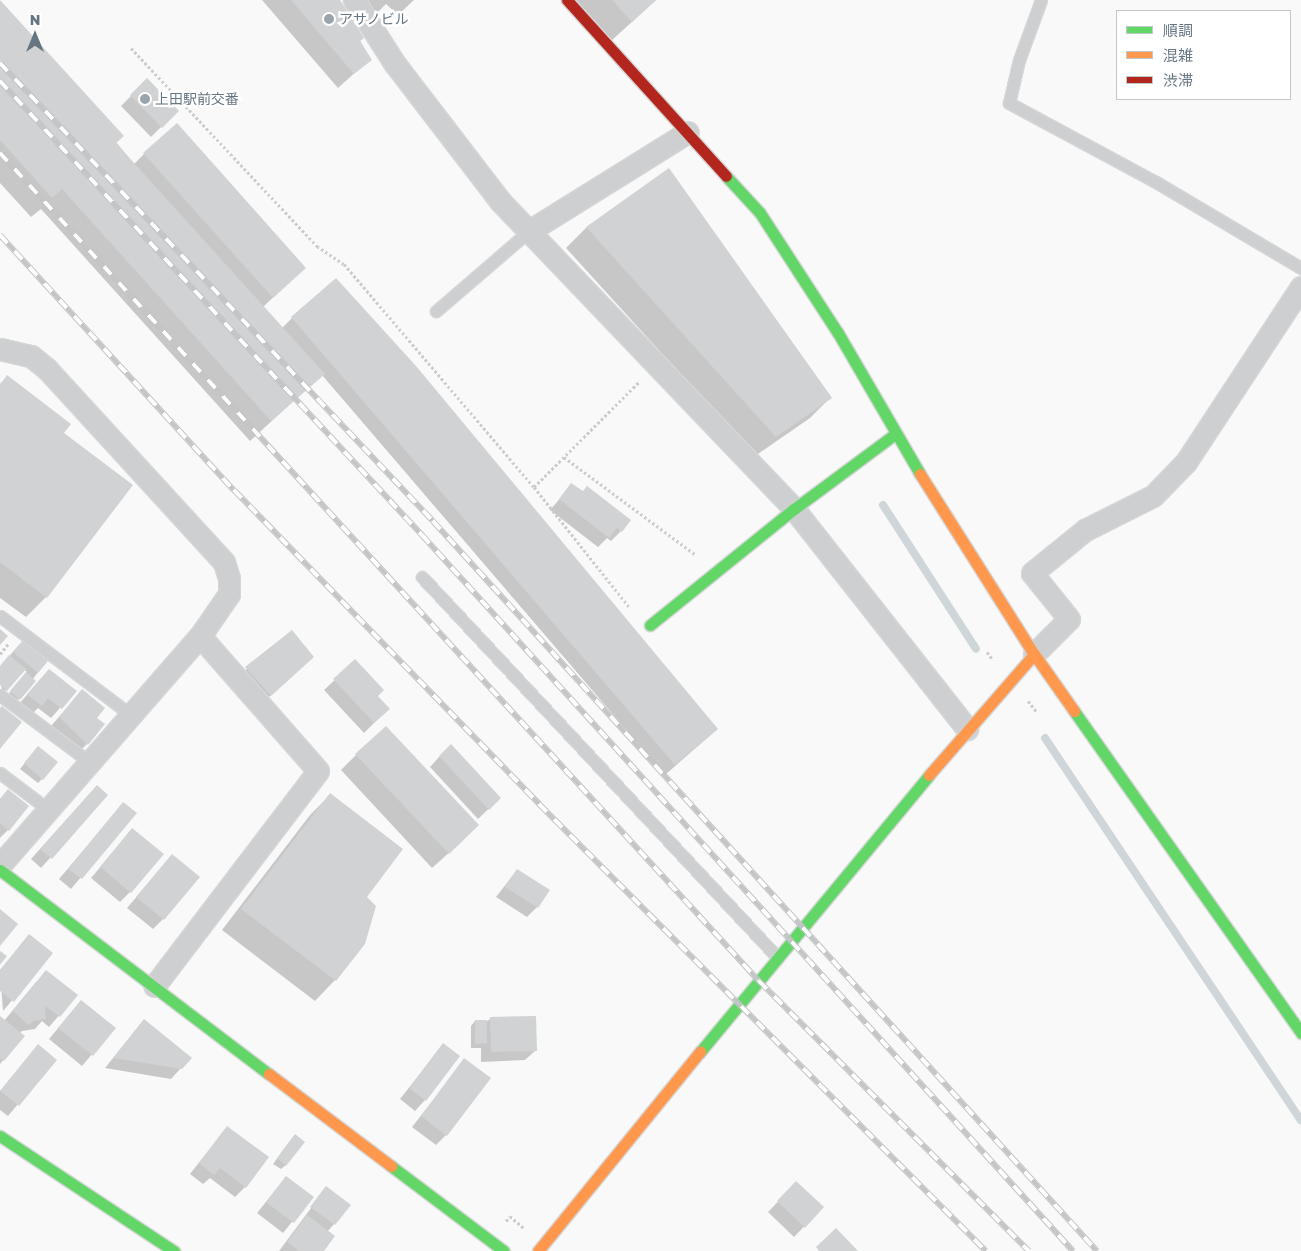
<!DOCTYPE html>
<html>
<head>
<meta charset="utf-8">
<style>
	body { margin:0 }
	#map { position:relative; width:1301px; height:1251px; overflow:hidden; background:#f9f9f9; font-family:"Golos Text","Noto Sans JP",sans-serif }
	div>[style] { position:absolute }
	.shadow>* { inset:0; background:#0003 }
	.stream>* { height:8px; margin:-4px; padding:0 4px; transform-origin:4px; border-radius:4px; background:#ced6d9 }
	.building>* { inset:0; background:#d0d2d3 }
	.path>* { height:3px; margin-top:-1.5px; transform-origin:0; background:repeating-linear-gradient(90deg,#cbcccd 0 2.5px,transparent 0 5px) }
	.roads { filter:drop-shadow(1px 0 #d5d6d7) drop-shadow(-1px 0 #d5d6d7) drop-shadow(0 1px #d5d6d7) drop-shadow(0 -1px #d5d6d7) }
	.lane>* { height:11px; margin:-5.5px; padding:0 5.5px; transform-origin:5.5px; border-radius:5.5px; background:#cecfd0 }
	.street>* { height:21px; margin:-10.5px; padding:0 10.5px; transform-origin:10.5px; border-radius:10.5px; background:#cecfd0 }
	.fast>* { height:11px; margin:-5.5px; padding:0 5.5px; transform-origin:5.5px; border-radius:5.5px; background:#63d668 }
	.slow>* { height:11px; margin:-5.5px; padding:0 5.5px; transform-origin:5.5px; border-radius:5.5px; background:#ff974d }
	.jam>* { height:11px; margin:-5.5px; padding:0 5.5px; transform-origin:5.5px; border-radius:5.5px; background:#b3261e }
	.rail>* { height:5.5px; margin-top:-2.75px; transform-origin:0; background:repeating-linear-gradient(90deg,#fff 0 11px,#c3c5c6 0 22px); box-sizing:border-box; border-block:1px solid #c3c5c6 }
	.dots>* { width:14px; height:14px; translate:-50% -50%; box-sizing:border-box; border:2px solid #fff; border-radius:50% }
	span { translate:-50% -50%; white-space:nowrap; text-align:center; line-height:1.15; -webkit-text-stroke:5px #fff; paint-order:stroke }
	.poi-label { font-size:14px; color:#657683 }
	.left { translate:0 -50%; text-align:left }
	.legend { position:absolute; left:1116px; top:10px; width:175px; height:90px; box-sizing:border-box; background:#fff; border:1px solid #c1c8cd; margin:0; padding:6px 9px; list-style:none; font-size:15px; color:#657683 }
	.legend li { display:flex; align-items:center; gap:10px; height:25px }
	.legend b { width:25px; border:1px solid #c1c8cd }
	.north { position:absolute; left:10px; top:10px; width:50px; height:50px; -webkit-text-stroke:4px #fff; paint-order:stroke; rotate:0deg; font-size:14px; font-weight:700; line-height:20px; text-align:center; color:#657683 }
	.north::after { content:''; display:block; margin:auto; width:18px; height:22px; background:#657683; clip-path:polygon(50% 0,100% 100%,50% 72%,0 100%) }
</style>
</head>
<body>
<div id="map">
	<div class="shadow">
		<div style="clip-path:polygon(262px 0,338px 0,370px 59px,338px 88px)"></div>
		<div style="clip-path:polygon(363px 0,414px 0,398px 15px,386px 4px,376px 14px)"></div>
		<div style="clip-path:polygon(573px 0,656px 0,611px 41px)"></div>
		<div style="clip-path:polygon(0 1px,134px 164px,144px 154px,304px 268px,263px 307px,282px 328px,292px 318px,717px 729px,706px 739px,665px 775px,322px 375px,250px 441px,41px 209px,31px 217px,0 183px)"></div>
		<div style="clip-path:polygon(147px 80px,177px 111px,151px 137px,121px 106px)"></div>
		<div style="clip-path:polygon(668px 170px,831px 397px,810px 418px,755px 456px,566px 248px,586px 228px)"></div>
		<div style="clip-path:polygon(7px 377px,63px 433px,46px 597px,26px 617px,0 598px,0 384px)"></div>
		<div style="clip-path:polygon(572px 485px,621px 531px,611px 541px,607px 538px,598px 547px,550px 510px)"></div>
		<div style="clip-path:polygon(292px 631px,302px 667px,260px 705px,236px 678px)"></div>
		<div style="clip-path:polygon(18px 646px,46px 661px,15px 704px,6px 697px,27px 672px,23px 669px,2px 695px,0 667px)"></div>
		<div style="clip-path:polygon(355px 661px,376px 696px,388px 709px,364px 733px,324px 690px)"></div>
		<div style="clip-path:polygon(49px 670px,75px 691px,51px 718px,38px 708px,31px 715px,18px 705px)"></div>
		<div style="clip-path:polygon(83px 690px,95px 718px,87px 744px,77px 754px,50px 727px)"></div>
		<div style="clip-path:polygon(34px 752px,42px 779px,38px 783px,20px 769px)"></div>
		<div style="clip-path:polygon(356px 755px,462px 841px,432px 868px,341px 770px)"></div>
		<div style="clip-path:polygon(440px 756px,500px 798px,478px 819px,430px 767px)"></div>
		<div style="clip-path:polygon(8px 790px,8px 830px,0 838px,0 799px)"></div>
		<div style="clip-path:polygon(107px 795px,41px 868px,31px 859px,87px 797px)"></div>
		<div style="clip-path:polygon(330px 795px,366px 897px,335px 980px,315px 1001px,222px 930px,310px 815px)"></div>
		<div style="clip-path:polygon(123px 804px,135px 813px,71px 889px,59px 879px)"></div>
		<div style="clip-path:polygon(132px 830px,130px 892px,120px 902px,91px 878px)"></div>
		<div style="clip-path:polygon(172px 856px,163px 919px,153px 929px,127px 908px)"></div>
		<div style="clip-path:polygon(517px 870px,537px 907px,527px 917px,496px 897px)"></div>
		<div style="clip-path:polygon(30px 935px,52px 953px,3px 1011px,0 970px)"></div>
		<div style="clip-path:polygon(36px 982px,76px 996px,49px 1027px,42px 1021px,35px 1029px,22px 1031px,20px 1033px,23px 1036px,0 1064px,0 1017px,4px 1021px)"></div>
		<div style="clip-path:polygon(81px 1001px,114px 1028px,82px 1066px,49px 1039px)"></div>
		<div style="clip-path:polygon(490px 1019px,536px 1050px,525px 1060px,481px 1062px,481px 1048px,471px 1048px,471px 1026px,475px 1021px,485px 1023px)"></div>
		<div style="clip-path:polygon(144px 1020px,181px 1068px,171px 1079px,105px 1068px)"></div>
		<div style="clip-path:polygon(443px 1045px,425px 1100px,415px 1111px,400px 1099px)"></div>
		<div style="clip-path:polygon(38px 1046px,55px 1060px,8px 1116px,0 1110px,0 1091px)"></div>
		<div style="clip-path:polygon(465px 1060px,446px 1135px,436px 1145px,412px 1127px)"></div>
		<div style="clip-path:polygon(227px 1127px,245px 1187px,235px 1197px,210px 1178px,203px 1184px,190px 1174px)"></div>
		<div style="clip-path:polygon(290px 1141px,286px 1165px,281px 1169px,273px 1164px)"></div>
		<div style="clip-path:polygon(286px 1177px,312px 1197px,283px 1233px,257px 1213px)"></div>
		<div style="clip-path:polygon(796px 1183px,822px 1208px,794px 1237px,768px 1212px)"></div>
		<div style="clip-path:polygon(326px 1188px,334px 1224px,327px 1232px,323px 1251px,279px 1251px)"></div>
	</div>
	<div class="stream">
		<div style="left:883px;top:505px;width:171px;rotate:57.1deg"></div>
		<div style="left:1045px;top:738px;width:460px;rotate:56.2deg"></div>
	</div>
	<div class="building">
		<div style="clip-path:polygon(0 0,124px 136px,116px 143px,325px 374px,271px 421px,62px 189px,52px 198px,0 140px)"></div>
		<div style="clip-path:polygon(291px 0,340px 0,364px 38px,360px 41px,372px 60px,354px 74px)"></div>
		<div style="clip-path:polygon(612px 0,656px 0,632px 22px)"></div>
		<div style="clip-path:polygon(147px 78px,179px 111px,162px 128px,130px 95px)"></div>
		<div style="clip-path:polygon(177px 123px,306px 268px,273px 298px,143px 153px)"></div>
		<div style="clip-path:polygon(669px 168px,832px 398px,776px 437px,586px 227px)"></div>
		<div style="clip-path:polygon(336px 278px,416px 366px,718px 729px,675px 765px,291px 317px)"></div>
		<div style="clip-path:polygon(7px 375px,71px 424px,64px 433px,133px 485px,47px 598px,0 562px,0 385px)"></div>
		<div style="clip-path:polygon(571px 483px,583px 491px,587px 486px,631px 520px,622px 532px,617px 528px,609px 538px,559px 499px)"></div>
		<div style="clip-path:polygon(0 629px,8px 636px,0 645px)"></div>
		<div style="clip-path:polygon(292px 630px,314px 657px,271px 696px,245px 667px)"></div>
		<div style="clip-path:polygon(23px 640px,48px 661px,38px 673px,13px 652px)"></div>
		<div style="clip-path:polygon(9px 655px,26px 669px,7px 691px,0 685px,0 666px)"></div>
		<div style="clip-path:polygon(355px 659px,384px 690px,378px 696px,390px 709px,374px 723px,333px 679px)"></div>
		<div style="clip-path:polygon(49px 669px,77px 691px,62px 709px,48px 698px,42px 706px,27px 694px)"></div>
		<div style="clip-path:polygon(26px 672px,36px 681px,20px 700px,10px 691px)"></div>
		<div style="clip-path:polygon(82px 689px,105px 708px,97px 718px,105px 724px,88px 745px,59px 717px)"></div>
		<div style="clip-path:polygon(2px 706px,22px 722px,0 749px,0 708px)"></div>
		<div style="clip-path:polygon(386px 726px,479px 825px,449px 854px,355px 754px)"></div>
		<div style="clip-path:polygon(451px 744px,501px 798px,489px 810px,439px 756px)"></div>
		<div style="clip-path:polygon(38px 746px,58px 762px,43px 780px,24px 763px)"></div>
		<div style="clip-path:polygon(97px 785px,108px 795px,52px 859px,40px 849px)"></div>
		<div style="clip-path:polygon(8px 789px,29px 806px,9px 831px,0 823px,0 799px)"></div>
		<div style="clip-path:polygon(330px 793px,403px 849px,367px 897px,376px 906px,365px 944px,336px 981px,241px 909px)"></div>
		<div style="clip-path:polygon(123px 802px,137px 813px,82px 879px,68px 869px)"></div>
		<div style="clip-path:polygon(132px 828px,164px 854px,131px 893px,100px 867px)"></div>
		<div style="clip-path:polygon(172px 854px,200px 877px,164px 920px,136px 897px)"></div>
		<div style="clip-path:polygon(517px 869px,550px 890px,538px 908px,505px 887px)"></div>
		<div style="clip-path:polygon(0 909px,18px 924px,0 946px)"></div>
		<div style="clip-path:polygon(29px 934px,53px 953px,14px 1002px,0 991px,0 970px)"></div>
		<div style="clip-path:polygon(0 951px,7px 956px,0 965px)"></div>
		<div style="clip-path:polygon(46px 970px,78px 995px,60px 1017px,45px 1006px,46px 1019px,33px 1021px,29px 1025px,13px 1011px)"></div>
		<div style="clip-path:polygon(81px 1000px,116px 1028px,93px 1056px,58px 1028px)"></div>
		<div style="clip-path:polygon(0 1016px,25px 1036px,4px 1061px,0 1058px)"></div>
		<div style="clip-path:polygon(536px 1016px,537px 1051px,491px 1052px,490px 1017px)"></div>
		<div style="clip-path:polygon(144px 1019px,192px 1058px,182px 1069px,113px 1058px)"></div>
		<div style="clip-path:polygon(475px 1020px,487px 1020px,487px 1043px,475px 1044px)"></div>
		<div style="clip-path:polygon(443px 1043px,460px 1056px,426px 1101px,409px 1088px)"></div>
		<div style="clip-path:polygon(38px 1044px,57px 1060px,19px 1106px,0 1091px)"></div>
		<div style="clip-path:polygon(464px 1058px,491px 1078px,447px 1136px,421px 1116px)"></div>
		<div style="clip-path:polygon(227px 1126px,269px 1157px,246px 1188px,220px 1168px,214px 1175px,199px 1163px)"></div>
		<div style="clip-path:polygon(295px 1134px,305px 1142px,286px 1166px,277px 1158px)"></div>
		<div style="clip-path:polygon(286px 1176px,314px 1197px,294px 1223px,266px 1202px)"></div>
		<div style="clip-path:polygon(796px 1181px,824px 1207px,805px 1228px,777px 1201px)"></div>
		<div style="clip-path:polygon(326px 1186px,351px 1205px,335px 1225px,310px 1207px)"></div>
		<div style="clip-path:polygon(307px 1215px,335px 1236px,324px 1251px,299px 1251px,287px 1242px)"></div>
		<div style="clip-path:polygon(836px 1228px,858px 1251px,819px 1251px,816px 1247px)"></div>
	</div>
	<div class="path">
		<div style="left:131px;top:48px;width:272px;rotate:46.8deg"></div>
		<div style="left:317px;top:246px;width:32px;rotate:34deg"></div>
		<div style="left:344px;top:264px;width:293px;rotate:49.6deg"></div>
		<div style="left:534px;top:487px;width:154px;rotate:51.6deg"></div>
		<div style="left:564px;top:457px;width:164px;rotate:36.6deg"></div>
		<div style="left:534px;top:487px;width:150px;rotate:-45deg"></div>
		<div style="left:987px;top:652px;width:10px;rotate:53deg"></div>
		<div style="left:0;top:654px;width:13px;rotate:-51deg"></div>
		<div style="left:1028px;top:701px;width:14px;rotate:51deg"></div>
		<div style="left:506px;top:1221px;width:6px;rotate:-51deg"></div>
		<div style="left:510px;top:1216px;width:18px;rotate:41deg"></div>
	</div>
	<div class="roads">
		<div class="lane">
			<div style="left:1041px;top:0;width:64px;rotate:110.1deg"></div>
			<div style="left:1019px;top:60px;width:44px;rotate:103.1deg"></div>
			<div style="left:1009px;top:103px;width:167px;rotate:28.3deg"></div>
			<div style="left:1156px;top:182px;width:169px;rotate:30.7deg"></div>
			<div style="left:436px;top:311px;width:123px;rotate:-40.7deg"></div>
			<div style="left:422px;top:577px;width:521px;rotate:46.94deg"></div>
			<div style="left:0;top:616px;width:166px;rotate:37.1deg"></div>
			<div style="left:0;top:695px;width:114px;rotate:36.8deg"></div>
			<div style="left:0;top:773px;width:61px;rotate:37.1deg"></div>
		</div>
		<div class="street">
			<div style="left:354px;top:0;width:76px;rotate:57.4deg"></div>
			<div style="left:395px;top:64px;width:173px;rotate:52.5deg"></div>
			<div style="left:500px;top:201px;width:426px;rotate:46.3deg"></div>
			<div style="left:794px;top:509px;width:280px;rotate:51.8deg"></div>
			<div style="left:529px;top:231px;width:187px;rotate:-31.9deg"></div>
			<div style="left:0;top:349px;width:32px;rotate:13deg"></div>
			<div style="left:31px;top:356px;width:21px;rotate:39deg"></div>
			<div style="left:47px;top:369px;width:262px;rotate:47.5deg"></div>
			<div style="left:224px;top:562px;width:17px;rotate:73deg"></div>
			<div style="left:229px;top:578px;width:16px;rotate:90deg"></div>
			<div style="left:229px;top:594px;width:51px;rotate:124.6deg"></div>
			<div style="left:200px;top:636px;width:179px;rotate:48.8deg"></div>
			<div style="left:318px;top:771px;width:270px;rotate:127.3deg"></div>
			<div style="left:1034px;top:654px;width:49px;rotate:-45deg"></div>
			<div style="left:1069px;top:619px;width:59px;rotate:-128.8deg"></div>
			<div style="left:1032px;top:573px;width:68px;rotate:-39.1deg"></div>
			<div style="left:1085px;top:530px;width:76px;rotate:-26.6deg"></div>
			<div style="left:1153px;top:496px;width:47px;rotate:-45.9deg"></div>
			<div style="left:1186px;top:462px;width:209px;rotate:-56.7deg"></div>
			<div style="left:0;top:865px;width:304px;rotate:-48.9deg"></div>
		</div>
		<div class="fast">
			<div style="left:726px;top:176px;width:50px;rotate:47.4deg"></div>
			<div style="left:760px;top:213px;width:143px;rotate:57deg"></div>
			<div style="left:838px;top:333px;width:163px;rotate:59.8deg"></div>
			<div style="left:650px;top:625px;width:185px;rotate:-38.9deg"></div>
			<div style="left:794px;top:509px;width:126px;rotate:-36.6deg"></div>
			<div style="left:1074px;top:711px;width:394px;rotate:54.8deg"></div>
			<div style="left:0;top:870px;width:338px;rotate:37.2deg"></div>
			<div style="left:700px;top:1052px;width:359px;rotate:-50.4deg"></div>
			<div style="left:0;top:1136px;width:209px;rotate:33.5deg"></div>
			<div style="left:391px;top:1166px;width:141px;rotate:37deg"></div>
		</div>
		<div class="slow">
			<div style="left:920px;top:474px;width:213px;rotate:57.7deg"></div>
			<div style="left:1034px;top:654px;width:70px;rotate:54.9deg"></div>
			<div style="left:929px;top:775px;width:160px;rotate:-49deg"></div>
			<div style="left:269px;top:1074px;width:153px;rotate:37deg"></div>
			<div style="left:538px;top:1251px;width:257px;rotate:-50.9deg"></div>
		</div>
		<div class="jam">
			<div style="left:567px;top:0;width:237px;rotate:47.9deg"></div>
		</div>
	</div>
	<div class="rail">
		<div style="left:0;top:63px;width:630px;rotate:46.61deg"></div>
		<div style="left:433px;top:521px;width:987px;rotate:47.71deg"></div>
		<div style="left:0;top:81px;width:620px;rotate:47.09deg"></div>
		<div style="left:422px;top:535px;width:968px;rotate:47.72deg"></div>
		<div style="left:0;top:153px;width:1123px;rotate:47.49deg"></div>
		<div style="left:759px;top:981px;width:382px;rotate:45deg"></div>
		<div style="left:0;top:235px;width:346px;rotate:47.5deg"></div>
		<div style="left:234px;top:490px;width:438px;rotate:45.8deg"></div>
		<div style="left:539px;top:804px;width:632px;rotate:45deg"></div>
	</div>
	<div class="dots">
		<div style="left:329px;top:19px;background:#99a4ac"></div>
		<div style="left:145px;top:99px;background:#99a4ac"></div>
	</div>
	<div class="poi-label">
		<span class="left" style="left:339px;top:19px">アサノビル</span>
		<span class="left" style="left:155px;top:99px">上田駅前交番</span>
	</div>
	<ul class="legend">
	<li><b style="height:6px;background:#63d668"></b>順調</li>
	<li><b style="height:6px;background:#ff974d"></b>混雑</li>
	<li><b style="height:6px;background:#b3261e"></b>渋滞</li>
	</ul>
	<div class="north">N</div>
</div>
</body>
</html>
